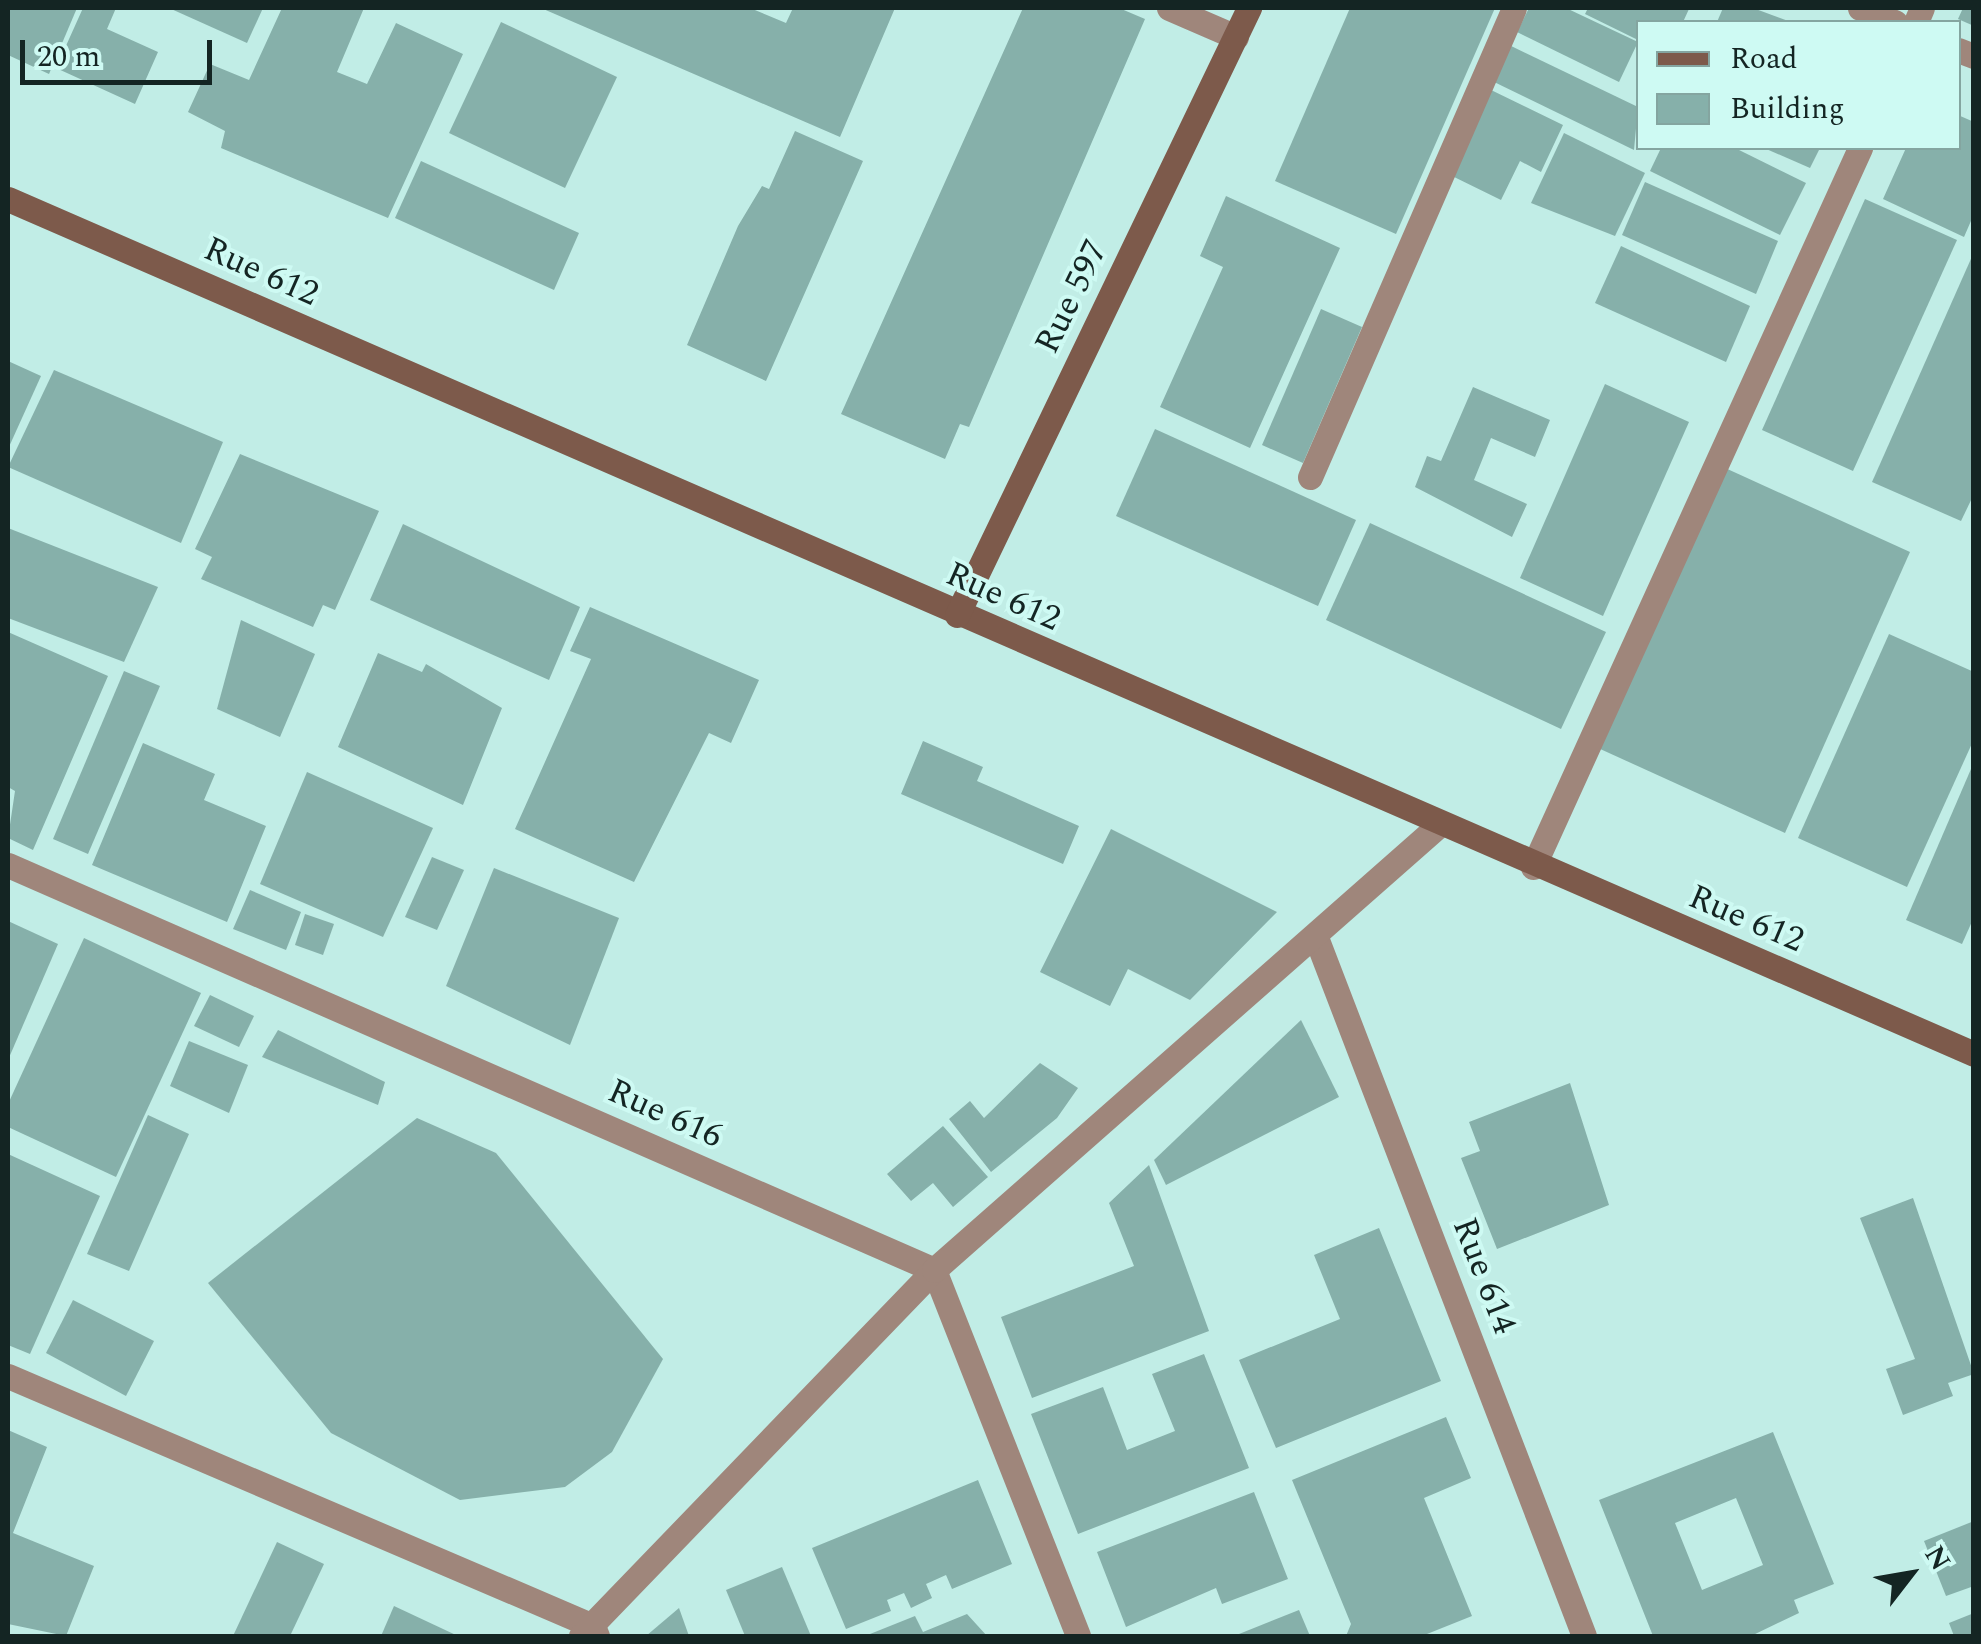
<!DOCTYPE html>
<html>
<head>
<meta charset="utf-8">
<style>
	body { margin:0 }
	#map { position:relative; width:1981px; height:1644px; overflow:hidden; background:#c1ede6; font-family:Spectral,serif }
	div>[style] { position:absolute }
	.building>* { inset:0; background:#86b0aa }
	.lane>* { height:25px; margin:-12.5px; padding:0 12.5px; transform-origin:12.5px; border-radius:12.5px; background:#9f867b }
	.street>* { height:25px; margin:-12.5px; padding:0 12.5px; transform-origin:12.5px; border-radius:12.5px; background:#9f867b }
	.secondary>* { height:25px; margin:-12.5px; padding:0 12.5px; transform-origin:12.5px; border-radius:12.5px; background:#7d5a4b }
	span { translate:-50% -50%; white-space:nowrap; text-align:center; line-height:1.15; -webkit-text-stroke:8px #cefaf3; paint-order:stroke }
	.street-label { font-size:35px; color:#142523 }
	.frame { position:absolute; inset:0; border:10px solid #142523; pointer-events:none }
	.legend { position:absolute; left:1636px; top:20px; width:325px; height:130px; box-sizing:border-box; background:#cefaf3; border:2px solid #84a5a0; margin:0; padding:12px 18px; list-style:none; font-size:30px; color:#142523 }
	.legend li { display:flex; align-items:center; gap:20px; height:50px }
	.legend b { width:50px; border:2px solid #84a5a0 }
	.north { position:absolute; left:1861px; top:1524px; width:100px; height:100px; -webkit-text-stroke:8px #cefaf3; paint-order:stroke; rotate:59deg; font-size:28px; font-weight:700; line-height:40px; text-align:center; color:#142523 }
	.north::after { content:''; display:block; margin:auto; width:35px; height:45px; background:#142523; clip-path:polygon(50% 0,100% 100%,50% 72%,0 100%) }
	.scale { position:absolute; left:20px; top:40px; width:192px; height:45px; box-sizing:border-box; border:5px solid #142523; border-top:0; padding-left:12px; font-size:30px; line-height:35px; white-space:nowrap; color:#142523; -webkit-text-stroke:8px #cefaf3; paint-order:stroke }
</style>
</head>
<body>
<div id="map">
	<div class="building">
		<div style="clip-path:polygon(8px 8px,77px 8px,49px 74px,8px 55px)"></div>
		<div style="clip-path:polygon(83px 8px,116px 8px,107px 29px,158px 52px,135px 104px,56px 68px)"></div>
		<div style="clip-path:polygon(169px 8px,263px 8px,247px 43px)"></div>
		<div style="clip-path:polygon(282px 8px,364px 8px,337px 72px,367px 84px,396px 23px,463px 54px,388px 218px,221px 148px,225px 131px,188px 112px,210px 64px,249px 80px)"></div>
		<div style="clip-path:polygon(541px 8px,750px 8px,786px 23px,793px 8px,895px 8px,840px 137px)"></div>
		<div style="clip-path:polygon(1023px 8px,1119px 8px,1145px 19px,969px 427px,960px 424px,945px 459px,841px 414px)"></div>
		<div style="clip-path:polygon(1350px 8px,1495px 8px,1396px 234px,1275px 181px)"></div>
		<div style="clip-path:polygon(1529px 8px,1566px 8px,1638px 42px,1619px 82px,1517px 32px)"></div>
		<div style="clip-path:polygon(1588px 8px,1687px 8px,1689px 9px,1683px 22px,1638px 22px,1638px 40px,1585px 14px)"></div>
		<div style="clip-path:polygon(1723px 8px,1753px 8px,1791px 22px,1717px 22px)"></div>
		<div style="clip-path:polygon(1963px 8px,1974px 8px,1974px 26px,1958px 19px)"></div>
		<div style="clip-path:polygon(501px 22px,617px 77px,565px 188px,449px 133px)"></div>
		<div style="clip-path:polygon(1507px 44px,1638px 107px,1634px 150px,1490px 80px)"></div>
		<div style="clip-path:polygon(1489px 89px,1563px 125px,1541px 172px,1520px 161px,1501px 200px,1448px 174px)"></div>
		<div style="clip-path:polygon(1958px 115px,1974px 122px,1974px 214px,1964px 237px,1883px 199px,1906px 148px,1958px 148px)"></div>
		<div style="clip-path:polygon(795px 131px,863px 161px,766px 381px,687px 345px,738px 226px,762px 186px,769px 189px)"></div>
		<div style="clip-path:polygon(1564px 133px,1645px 173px,1615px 236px,1531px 203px)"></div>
		<div style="clip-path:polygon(1661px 148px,1735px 148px,1806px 183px,1780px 235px,1650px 171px)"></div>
		<div style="clip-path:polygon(1764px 148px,1820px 148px,1810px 168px)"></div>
		<div style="clip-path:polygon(421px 161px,579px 233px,554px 290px,395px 218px)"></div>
		<div style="clip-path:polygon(1645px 182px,1778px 241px,1756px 294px,1622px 235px)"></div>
		<div style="clip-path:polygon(1226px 196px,1340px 248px,1250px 448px,1160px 407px,1223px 267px,1200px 256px)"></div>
		<div style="clip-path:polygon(1865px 199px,1957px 240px,1853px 471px,1762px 430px)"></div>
		<div style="clip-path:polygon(1621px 246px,1750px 306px,1726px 362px,1595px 303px)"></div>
		<div style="clip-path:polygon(1974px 252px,1974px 494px,1961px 521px,1872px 482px)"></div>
		<div style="clip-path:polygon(1321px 309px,1362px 327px,1303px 463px,1262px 445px)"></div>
		<div style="clip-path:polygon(8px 361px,41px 376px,8px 449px)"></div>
		<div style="clip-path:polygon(54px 370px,223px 442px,181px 543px,8px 467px)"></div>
		<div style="clip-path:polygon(1605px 384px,1689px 422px,1603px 616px,1520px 578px)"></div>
		<div style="clip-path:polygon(1473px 387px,1550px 420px,1535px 457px,1491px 438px,1474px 480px,1527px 504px,1512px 537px,1415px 487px,1427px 456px,1441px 461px)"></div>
		<div style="clip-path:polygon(1155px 429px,1356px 520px,1318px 606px,1116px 516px)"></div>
		<div style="clip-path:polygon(240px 454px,379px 511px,335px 610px,323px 605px,313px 627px,201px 579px,212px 557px,195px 549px)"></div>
		<div style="clip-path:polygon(1723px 467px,1910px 552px,1785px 833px,1598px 748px)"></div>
		<div style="clip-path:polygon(1370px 523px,1606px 632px,1561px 729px,1326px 620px)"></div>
		<div style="clip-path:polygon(403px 524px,580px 607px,549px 680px,370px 600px)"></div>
		<div style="clip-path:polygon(8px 528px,158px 587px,124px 662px,8px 618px)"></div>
		<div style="clip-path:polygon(590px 607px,759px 680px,731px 743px,709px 733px,634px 882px,515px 829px,591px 659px,570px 651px)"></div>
		<div style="clip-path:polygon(241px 620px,315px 654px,280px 737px,217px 709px)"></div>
		<div style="clip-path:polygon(8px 632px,108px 676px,33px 850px,8px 838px,15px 791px,8px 787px)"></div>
		<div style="clip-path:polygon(1889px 634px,1974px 672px,1974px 739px,1907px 887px,1798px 838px)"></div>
		<div style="clip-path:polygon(378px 653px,422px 672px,426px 664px,502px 708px,463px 805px,338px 747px)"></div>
		<div style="clip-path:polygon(124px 671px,160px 686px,88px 854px,53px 839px)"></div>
		<div style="clip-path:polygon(923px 741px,983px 767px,977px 781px,1079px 826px,1063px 864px,901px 794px)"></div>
		<div style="clip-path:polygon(143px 743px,215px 774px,204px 800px,266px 826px,227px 922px,92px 865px)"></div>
		<div style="clip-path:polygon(1974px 762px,1974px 917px,1962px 944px,1906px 920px)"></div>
		<div style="clip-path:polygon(307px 772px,433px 828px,383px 937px,260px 884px)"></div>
		<div style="clip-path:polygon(1111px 829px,1277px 912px,1190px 1000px,1128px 969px,1110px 1006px,1040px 972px)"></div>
		<div style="clip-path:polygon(432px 857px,464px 870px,437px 930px,405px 917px)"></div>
		<div style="clip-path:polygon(494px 868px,619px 918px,570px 1045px,446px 986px)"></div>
		<div style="clip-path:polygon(250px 890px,301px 912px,286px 950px,233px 929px)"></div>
		<div style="clip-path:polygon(305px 914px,334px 924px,323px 955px,295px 945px)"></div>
		<div style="clip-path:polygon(8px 921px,58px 944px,8px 1060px)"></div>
		<div style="clip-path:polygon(84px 938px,201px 993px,116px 1177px,8px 1127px,8px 1104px)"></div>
		<div style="clip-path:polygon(210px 995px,254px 1016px,239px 1047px,194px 1026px)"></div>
		<div style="clip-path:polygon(1301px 1020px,1339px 1097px,1166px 1185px,1154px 1160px)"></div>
		<div style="clip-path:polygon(278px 1030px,385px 1082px,378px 1105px,262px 1057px)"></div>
		<div style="clip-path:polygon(189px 1041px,248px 1065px,229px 1113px,170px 1086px)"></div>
		<div style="clip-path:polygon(1040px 1063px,1078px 1088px,1057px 1118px,991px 1172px,949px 1119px,970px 1101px,984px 1118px)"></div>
		<div style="clip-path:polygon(1570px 1083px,1609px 1205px,1497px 1249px,1461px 1158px,1480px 1151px,1469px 1122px)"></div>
		<div style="clip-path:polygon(148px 1115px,189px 1134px,129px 1271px,87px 1254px)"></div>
		<div style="clip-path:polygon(417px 1118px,496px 1153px,663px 1359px,612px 1452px,565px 1487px,460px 1500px,331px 1433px,208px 1283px)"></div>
		<div style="clip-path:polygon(943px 1126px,988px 1177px,953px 1207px,933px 1183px,911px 1201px,887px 1174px)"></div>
		<div style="clip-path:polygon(8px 1154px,100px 1196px,30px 1354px,8px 1345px)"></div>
		<div style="clip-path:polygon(1149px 1165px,1209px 1331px,1032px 1398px,1001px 1317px,1134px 1266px,1109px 1203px)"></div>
		<div style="clip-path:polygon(1913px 1198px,1974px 1374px,1948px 1383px,1953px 1396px,1903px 1415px,1886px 1369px,1915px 1359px,1860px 1218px)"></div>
		<div style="clip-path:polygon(1379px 1228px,1441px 1381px,1276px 1448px,1239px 1360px,1340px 1319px,1314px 1255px)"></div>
		<div style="clip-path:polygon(73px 1300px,154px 1341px,126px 1396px,46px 1353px)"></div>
		<div style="clip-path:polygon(1204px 1354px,1249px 1468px,1078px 1534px,1031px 1414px,1103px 1387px,1127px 1450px,1175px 1431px,1152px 1374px)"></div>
		<div style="clip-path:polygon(1446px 1417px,1471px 1478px,1424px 1498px,1472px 1616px,1422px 1636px,1346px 1636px,1351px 1624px,1292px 1480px)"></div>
		<div style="clip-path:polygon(8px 1430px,47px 1447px,13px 1533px,94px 1566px,66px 1636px,8px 1624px)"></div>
		<div style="clip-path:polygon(evenodd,1773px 1432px,1834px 1584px,1794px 1600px,1799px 1613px,1751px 1636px,1653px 1636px,1599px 1500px,1773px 1432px,1736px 1498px,1763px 1565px,1702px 1590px,1675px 1523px,1736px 1498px)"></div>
		<div style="clip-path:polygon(978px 1480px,1012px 1564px,952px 1589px,946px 1575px,926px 1584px,932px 1598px,911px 1608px,904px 1593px,887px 1600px,891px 1611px,846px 1629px,812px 1548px)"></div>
		<div style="clip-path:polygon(1254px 1492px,1288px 1579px,1222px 1604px,1216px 1588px,1126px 1627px,1097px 1552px)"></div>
		<div style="clip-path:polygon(1974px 1521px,1974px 1586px,1946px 1596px,1924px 1541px)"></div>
		<div style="clip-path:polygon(277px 1542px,324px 1564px,290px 1636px,233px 1636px)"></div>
		<div style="clip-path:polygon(782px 1567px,811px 1636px,745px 1636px,726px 1590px)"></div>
		<div style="clip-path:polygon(394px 1606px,458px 1636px,381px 1636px)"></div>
		<div style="clip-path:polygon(679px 1608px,689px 1636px,646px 1636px)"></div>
		<div style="clip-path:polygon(1299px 1610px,1310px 1636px,1234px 1636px)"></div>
		<div style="clip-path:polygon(1974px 1613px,1974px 1636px,1954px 1636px,1949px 1623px)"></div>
		<div style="clip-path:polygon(967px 1614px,987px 1636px,865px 1636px,915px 1616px,923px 1632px)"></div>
	</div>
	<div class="lane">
		<div style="left:1860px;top:8px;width:38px;rotate:22deg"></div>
		<div style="left:1916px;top:22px;width:15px;rotate:-67deg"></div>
		<div style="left:1958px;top:50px;width:17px;rotate:21deg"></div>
		<div style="left:1310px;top:477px;width:511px;rotate:-66.49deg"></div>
		<div style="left:1533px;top:867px;width:790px;rotate:-65.54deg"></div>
	</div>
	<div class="street">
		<div style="left:1169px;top:8px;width:73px;rotate:23.4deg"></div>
		<div style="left:8px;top:865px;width:1011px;rotate:23.62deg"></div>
		<div style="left:934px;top:1270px;width:393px;rotate:68.5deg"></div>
		<div style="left:1317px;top:940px;width:745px;rotate:69.01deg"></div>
		<div style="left:8px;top:1376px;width:636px;rotate:23.14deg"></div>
		<div style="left:593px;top:1626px;width:11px;rotate:68deg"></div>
		<div style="left:581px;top:1636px;width:508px;rotate:-46.04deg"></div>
		<div style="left:934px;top:1270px;width:673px;rotate:-41.39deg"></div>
	</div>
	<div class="secondary">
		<div style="left:8px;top:199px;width:2144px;rotate:23.5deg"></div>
		<div style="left:957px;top:615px;width:674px;rotate:-64.31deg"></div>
	</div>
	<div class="street-label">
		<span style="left:261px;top:272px;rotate:24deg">Rue 612</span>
		<span style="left:1072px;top:297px;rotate:-64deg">Rue 597</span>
		<span style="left:1003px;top:597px;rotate:24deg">Rue 612</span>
		<span style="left:1746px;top:919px;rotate:23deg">Rue 612</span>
		<span style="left:665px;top:1114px;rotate:24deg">Rue 616</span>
		<span style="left:1484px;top:1276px;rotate:69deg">Rue 614</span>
	</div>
	<div class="frame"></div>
	<ul class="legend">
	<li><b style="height:12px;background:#7d5a4b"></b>Road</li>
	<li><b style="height:28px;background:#86b0aa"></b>Building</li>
	</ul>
	<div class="north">N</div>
	<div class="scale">20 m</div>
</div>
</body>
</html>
